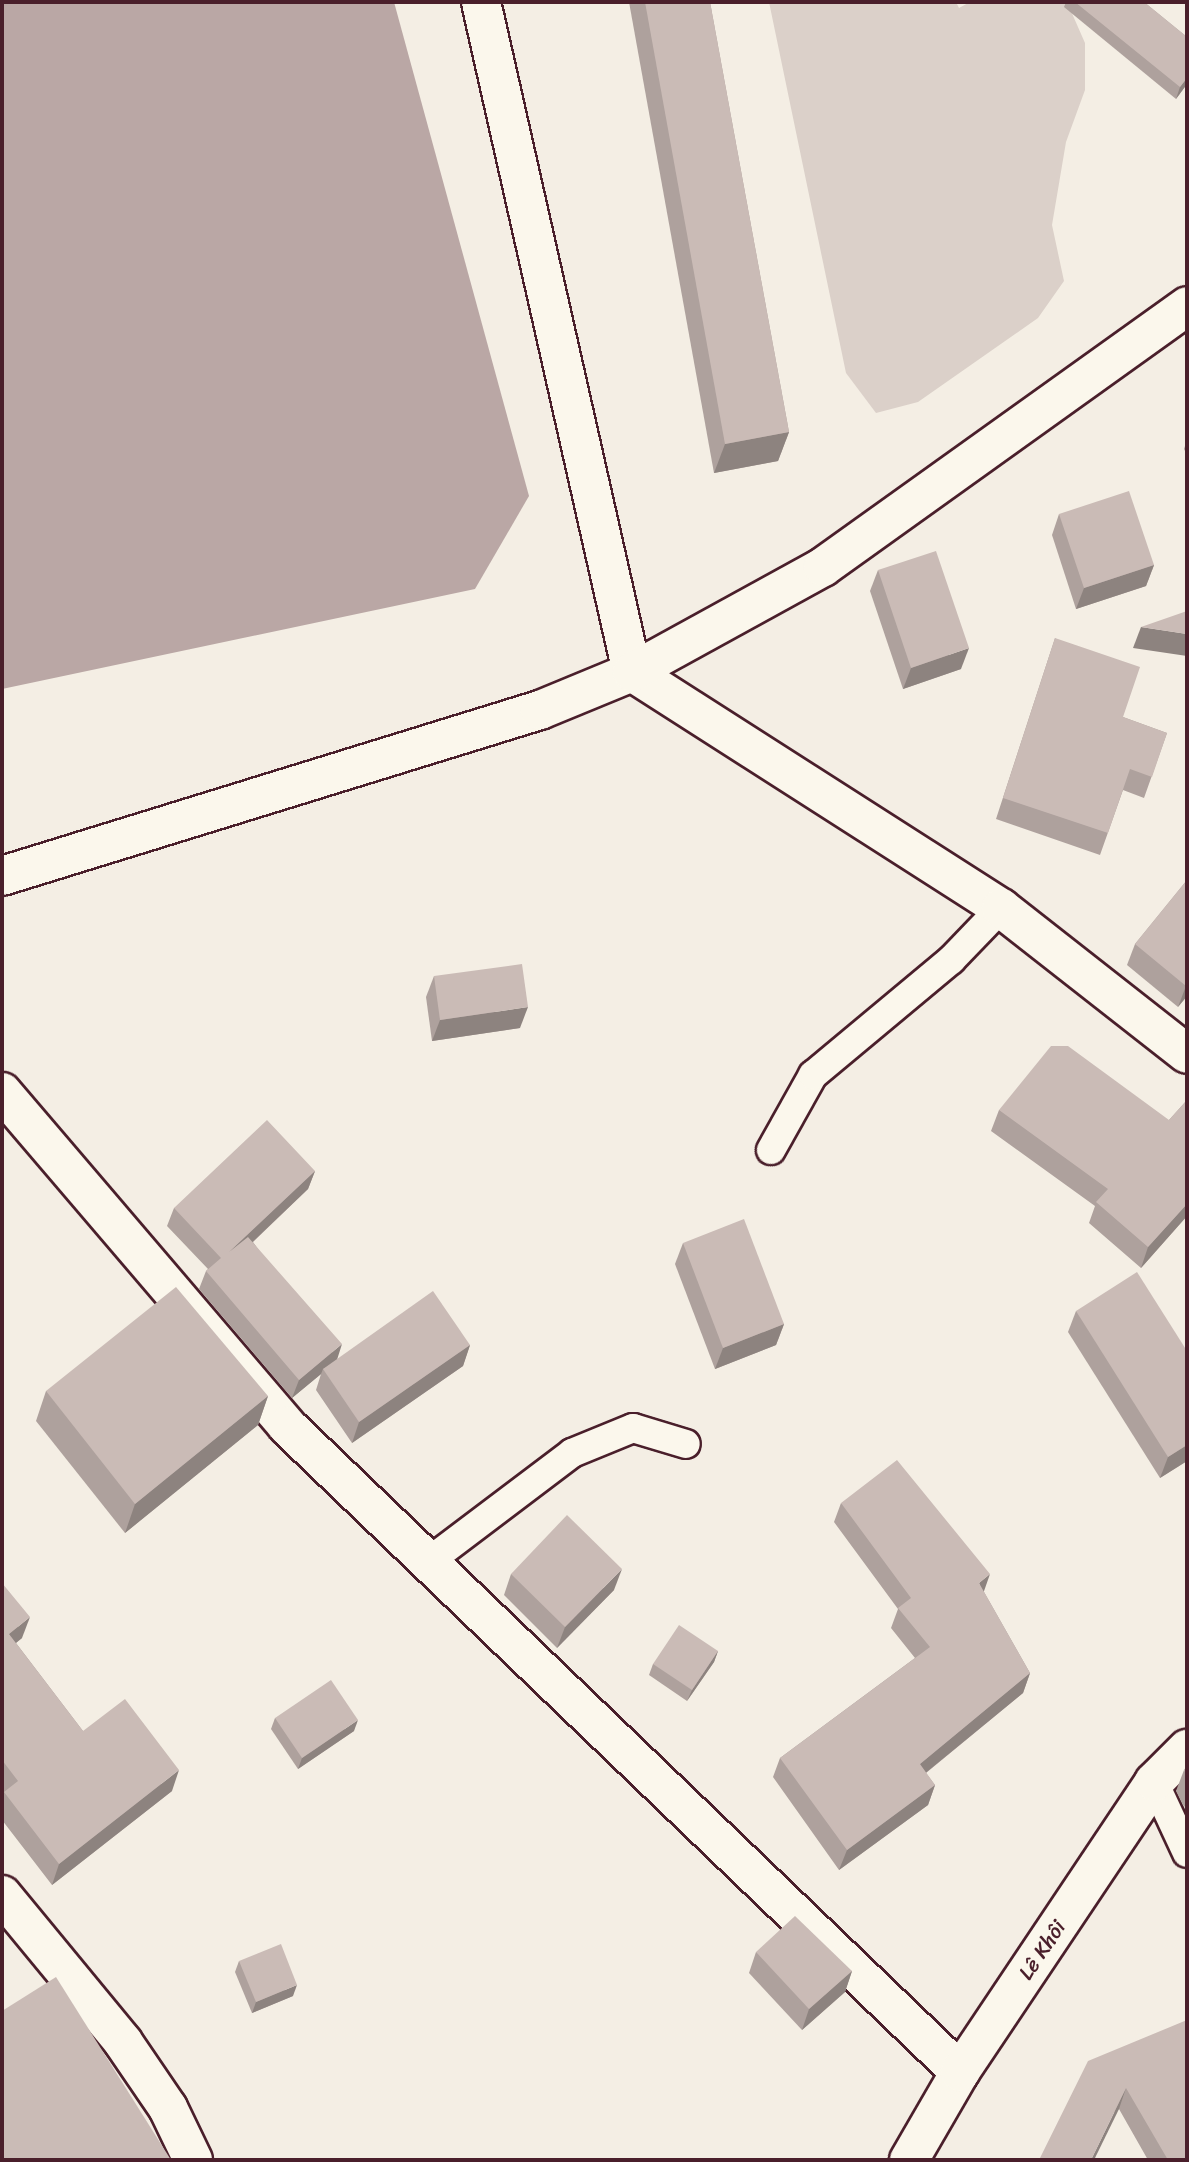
<!DOCTYPE html>
<html>
<head>
<meta charset="utf-8">
<style>
	body { margin:0 }
	#map { position:relative; width:1189px; height:2162px; overflow:hidden; background:#f4eee4; font-family:Sriracha,sans-serif }
	div>[style] { position:absolute }
	.green>* { inset:0; background:#dbd0c9 }
	.water>* { inset:0; background:#baa7a5 }
	.roads { filter:drop-shadow(2px 0 #4a1f2b) drop-shadow(-2px 0 #4a1f2b) drop-shadow(0 2px #4a1f2b) drop-shadow(0 -2px #4a1f2b) }
	.lane>* { height:28px; margin:-14px; padding:0 14px; transform-origin:14px; border-radius:14px; background:#fbf7ec }
	.street>* { height:38px; margin:-19px; padding:0 19px; transform-origin:19px; border-radius:19px; background:#fbf7ec }
	.secondary>* { height:38px; margin:-19px; padding:0 19px; transform-origin:19px; border-radius:19px; background:#fbf7ec }
	.wall>* { inset:0; background:#aea19d }
	.shaded-wall>* { inset:0; background:#8d837f }
	.building>* { inset:0; background:#cabbb6 }
	span { translate:-50% -50%; white-space:nowrap; text-align:center; line-height:1.15; -webkit-text-stroke:6px #fbf7ec; paint-order:stroke }
	.street-label { font-size:21px; color:#4a1f2b }
	.frame { position:absolute; inset:0; border:4px solid #4a1f2b; pointer-events:none }
</style>
</head>
<body>
<div id="map">
	<div class="green">
		<div style="clip-path:polygon(769px 2px,956px 2px,959px 8px,970px 2px,1067px 2px,1085px 43px,1085px 90px,1066px 142px,1052px 225px,1064px 281px,1038px 318px,918px 402px,876px 413px,846px 373px)"></div>
	</div>
	<div class="water">
		<div style="clip-path:polygon(2px 2px,394px 2px,529px 496px,475px 589px,2px 689px)"></div>
	</div>
	<div class="roads">
		<div class="lane">
			<div style="left:771px;top:1150px;width:86px;rotate:-60.8deg"></div>
			<div style="left:813px;top:1075px;width:180px;rotate:-39.8deg"></div>
			<div style="left:951px;top:960px;width:72px;rotate:-46.1deg"></div>
			<div style="left:428px;top:1562px;width:181px;rotate:-37.1deg"></div>
			<div style="left:572px;top:1453px;width:66px;rotate:-22.3deg"></div>
			<div style="left:633px;top:1428px;width:55px;rotate:16.8deg"></div>
			<div style="left:1154px;top:1782px;width:78px;rotate:65.1deg"></div>
		</div>
		<div class="street">
			<div style="left:481px;top:2px;width:687px;rotate:77.3deg"></div>
			<div style="left:632px;top:672px;width:438px;rotate:32.6deg"></div>
			<div style="left:1001px;top:908px;width:236px;rotate:38.1deg"></div>
			<div style="left:2px;top:876px;width:563px;rotate:-17.15deg"></div>
			<div style="left:540px;top:710px;width:100px;rotate:-22.4deg"></div>
			<div style="left:632px;top:672px;width:218px;rotate:-28.8deg"></div>
			<div style="left:823px;top:567px;width:448px;rotate:-35.6deg"></div>
			<div style="left:2px;top:1092px;width:439px;rotate:49.5deg"></div>
			<div style="left:287px;top:1426px;width:933px;rotate:43.83deg"></div>
			<div style="left:2px;top:1895px;width:190px;rotate:50.5deg"></div>
			<div style="left:123px;top:2042px;width:80px;rotate:55.7deg"></div>
			<div style="left:168px;top:2108px;width:58px;rotate:64.3deg"></div>
		</div>
		<div class="secondary">
			<div style="left:909px;top:2160px;width:102px;rotate:-59.9deg"></div>
			<div style="left:960px;top:2072px;width:349px;rotate:-56.2deg"></div>
			<div style="left:1154px;top:1782px;width:47px;rotate:-45deg"></div>
		</div>
	</div>
	<div class="wall">
		<div style="clip-path:polygon(629px 2px,710px 2px,789px 432px,778px 461px,714px 473px)"></div>
		<div style="clip-path:polygon(1066px 2px,1144px 2px,1187px 37px,1187px 84px,1176px 99px,1064px 7px)"></div>
		<div style="clip-path:polygon(1187px 440px,1187px 455px,1184px 449px)"></div>
		<div style="clip-path:polygon(1059px 514px,1154px 565px,1146px 586px,1076px 609px,1052px 535px)"></div>
		<div style="clip-path:polygon(878px 570px,961px 669px,903px 689px,870px 591px)"></div>
		<div style="clip-path:polygon(1055px 638px,1123px 717px,1167px 733px,1144px 798px,1123px 790px,1100px 855px,996px 819px)"></div>
		<div style="clip-path:polygon(1187px 880px,1187px 996px,1178px 1007px,1127px 965px,1135px 944px)"></div>
		<div style="clip-path:polygon(434px 976px,520px 1028px,432px 1041px,426px 997px)"></div>
		<div style="clip-path:polygon(1187px 1100px,1187px 1216px,1141px 1268px,1089px 1223px,1095px 1206px,991px 1131px,999px 1110px,1169px 1120px)"></div>
		<div style="clip-path:polygon(315px 1171px,308px 1189px,253px 1242px,337px 1359px,470px 1345px,463px 1366px,352px 1443px,316px 1390px,321px 1374px,292px 1398px,199px 1289px,206px 1271px,208px 1269px,167px 1226px,174px 1208px)"></div>
		<div style="clip-path:polygon(683px 1243px,784px 1324px,776px 1345px,715px 1369px,675px 1264px)"></div>
		<div style="clip-path:polygon(1076px 1311px,1187px 1351px,1187px 1461px,1160px 1478px,1068px 1332px)"></div>
		<div style="clip-path:polygon(46px 1391px,268px 1396px,258px 1425px,125px 1533px,36px 1421px)"></div>
		<div style="clip-path:polygon(841px 1503px,984px 1592px,1030px 1673px,1023px 1693px,926px 1773px,935px 1785px,928px 1805px,839px 1870px,773px 1777px,780px 1758px,915px 1658px,891px 1628px,898px 1609px,834px 1522px)"></div>
		<div style="clip-path:polygon(511px 1574px,614px 1590px,557px 1648px,504px 1595px)"></div>
		<div style="clip-path:polygon(2px 1583px,22px 1638px,16px 1643px,83px 1731px,172px 1791px,52px 1885px,2px 1820px,2px 1798px,3px 1793px,2px 1791px)"></div>
		<div style="clip-path:polygon(718px 1651px,714px 1662px,687px 1701px,649px 1675px,653px 1664px)"></div>
		<div style="clip-path:polygon(275px 1718px,354px 1731px,298px 1769px,271px 1729px)"></div>
		<div style="clip-path:polygon(1187px 1766px,1187px 1809px,1183px 1805px,1176px 1791px,1184px 1770px)"></div>
		<div style="clip-path:polygon(756px 1952px,852px 1971px,845px 1992px,802px 2030px,749px 1973px)"></div>
		<div style="clip-path:polygon(239px 1961px,293px 1996px,252px 2013px,235px 1972px)"></div>
		<div style="clip-path:polygon(1187px 2020px,1187px 2160px,1148px 2160px,1119px 2109px,1039px 2160px)"></div>
	</div>
	<div class="shaded-wall">
		<div style="clip-path:polygon(1187px 78px,1187px 84px,1176px 99px,1180px 87px)"></div>
		<div style="clip-path:polygon(789px 432px,778px 461px,714px 473px,725px 444px)"></div>
		<div style="clip-path:polygon(1154px 565px,1146px 586px,1076px 609px,1084px 588px)"></div>
		<div style="clip-path:polygon(1141px 627px,1187px 634px,1187px 656px,1133px 648px)"></div>
		<div style="clip-path:polygon(969px 648px,961px 669px,903px 689px,911px 668px)"></div>
		<div style="clip-path:polygon(1187px 984px,1187px 996px,1178px 1007px,1186px 986px)"></div>
		<div style="clip-path:polygon(528px 1007px,520px 1028px,432px 1041px,440px 1020px)"></div>
		<div style="clip-path:polygon(315px 1171px,308px 1189px,222px 1271px,229px 1252px)"></div>
		<div style="clip-path:polygon(1187px 1204px,1187px 1216px,1141px 1268px,1148px 1247px)"></div>
		<div style="clip-path:polygon(784px 1324px,776px 1345px,715px 1369px,723px 1348px)"></div>
		<div style="clip-path:polygon(342px 1344px,336px 1363px,323px 1369px,321px 1374px,292px 1398px,299px 1380px)"></div>
		<div style="clip-path:polygon(470px 1345px,463px 1366px,352px 1443px,359px 1422px)"></div>
		<div style="clip-path:polygon(268px 1396px,258px 1425px,125px 1533px,135px 1504px)"></div>
		<div style="clip-path:polygon(1187px 1445px,1187px 1461px,1160px 1478px,1168px 1457px)"></div>
		<div style="clip-path:polygon(622px 1569px,614px 1590px,557px 1648px,565px 1627px)"></div>
		<div style="clip-path:polygon(990px 1574px,983px 1594px,979px 1583px)"></div>
		<div style="clip-path:polygon(30px 1617px,22px 1638px,2px 1654px,9px 1634px)"></div>
		<div style="clip-path:polygon(718px 1651px,714px 1662px,687px 1701px,692px 1690px)"></div>
		<div style="clip-path:polygon(1030px 1673px,1023px 1693px,912px 1784px,920px 1764px)"></div>
		<div style="clip-path:polygon(358px 1720px,354px 1731px,298px 1769px,302px 1758px)"></div>
		<div style="clip-path:polygon(179px 1770px,172px 1791px,52px 1885px,59px 1864px)"></div>
		<div style="clip-path:polygon(935px 1785px,928px 1805px,839px 1870px,847px 1850px)"></div>
		<div style="clip-path:polygon(852px 1971px,845px 1992px,802px 2030px,809px 2009px)"></div>
		<div style="clip-path:polygon(297px 1985px,293px 1996px,252px 2013px,256px 2002px)"></div>
		<div style="clip-path:polygon(1126px 2088px,1119px 2109px,1094px 2160px,1091px 2160px)"></div>
	</div>
	<div class="building">
		<div style="clip-path:polygon(645px 2px,710px 2px,789px 432px,725px 444px)"></div>
		<div style="clip-path:polygon(1075px 2px,1144px 2px,1187px 37px,1187px 78px,1180px 87px)"></div>
		<div style="clip-path:polygon(1129px 491px,1154px 565px,1084px 588px,1059px 514px)"></div>
		<div style="clip-path:polygon(936px 551px,969px 648px,911px 668px,878px 570px)"></div>
		<div style="clip-path:polygon(1187px 611px,1187px 634px,1141px 627px)"></div>
		<div style="clip-path:polygon(1055px 638px,1140px 667px,1123px 717px,1167px 733px,1152px 777px,1130px 769px,1108px 833px,1003px 798px)"></div>
		<div style="clip-path:polygon(1187px 880px,1187px 984px,1186px 986px,1135px 944px)"></div>
		<div style="clip-path:polygon(522px 964px,528px 1007px,440px 1020px,434px 976px)"></div>
		<div style="clip-path:polygon(1051px 1046px,1068px 1046px,1169px 1120px,1187px 1100px,1187px 1204px,1148px 1247px,1096px 1202px,1108px 1189px,999px 1110px)"></div>
		<div style="clip-path:polygon(267px 1120px,315px 1171px,229px 1252px,248px 1237px,342px 1344px,299px 1380px,206px 1271px,221px 1258px,174px 1208px)"></div>
		<div style="clip-path:polygon(744px 1219px,784px 1324px,723px 1348px,683px 1243px)"></div>
		<div style="clip-path:polygon(1137px 1272px,1187px 1351px,1187px 1445px,1168px 1457px,1076px 1311px)"></div>
		<div style="clip-path:polygon(176px 1287px,268px 1396px,135px 1504px,46px 1391px)"></div>
		<div style="clip-path:polygon(433px 1291px,470px 1345px,359px 1422px,323px 1369px)"></div>
		<div style="clip-path:polygon(897px 1460px,990px 1574px,979px 1583px,1030px 1673px,920px 1764px,935px 1785px,847px 1850px,780px 1758px,930px 1647px,898px 1608px,911px 1598px,841px 1503px)"></div>
		<div style="clip-path:polygon(567px 1515px,622px 1569px,565px 1627px,511px 1574px)"></div>
		<div style="clip-path:polygon(2px 1583px,30px 1617px,9px 1634px,83px 1731px,125px 1699px,179px 1770px,59px 1864px,4px 1792px,18px 1781px,2px 1760px)"></div>
		<div style="clip-path:polygon(679px 1625px,718px 1651px,692px 1690px,653px 1664px)"></div>
		<div style="clip-path:polygon(331px 1680px,358px 1720px,302px 1758px,275px 1718px)"></div>
		<div style="clip-path:polygon(1187px 1766px,1187px 1776px,1184px 1770px)"></div>
		<div style="clip-path:polygon(795px 1916px,852px 1971px,809px 2009px,756px 1952px)"></div>
		<div style="clip-path:polygon(281px 1944px,297px 1985px,256px 2002px,239px 1961px)"></div>
		<div style="clip-path:polygon(56px 1977px,171px 2160px,2px 2160px,2px 2011px)"></div>
		<div style="clip-path:polygon(1187px 2020px,1187px 2160px,1168px 2160px,1126px 2088px,1091px 2160px,1039px 2160px,1088px 2061px)"></div>
	</div>
	<div class="street-label">
		<span style="left:1042px;top:1950px;rotate:-56deg">Lê Khôi</span>
	</div>
	<div class="frame"></div>
</div>
</body>
</html>
